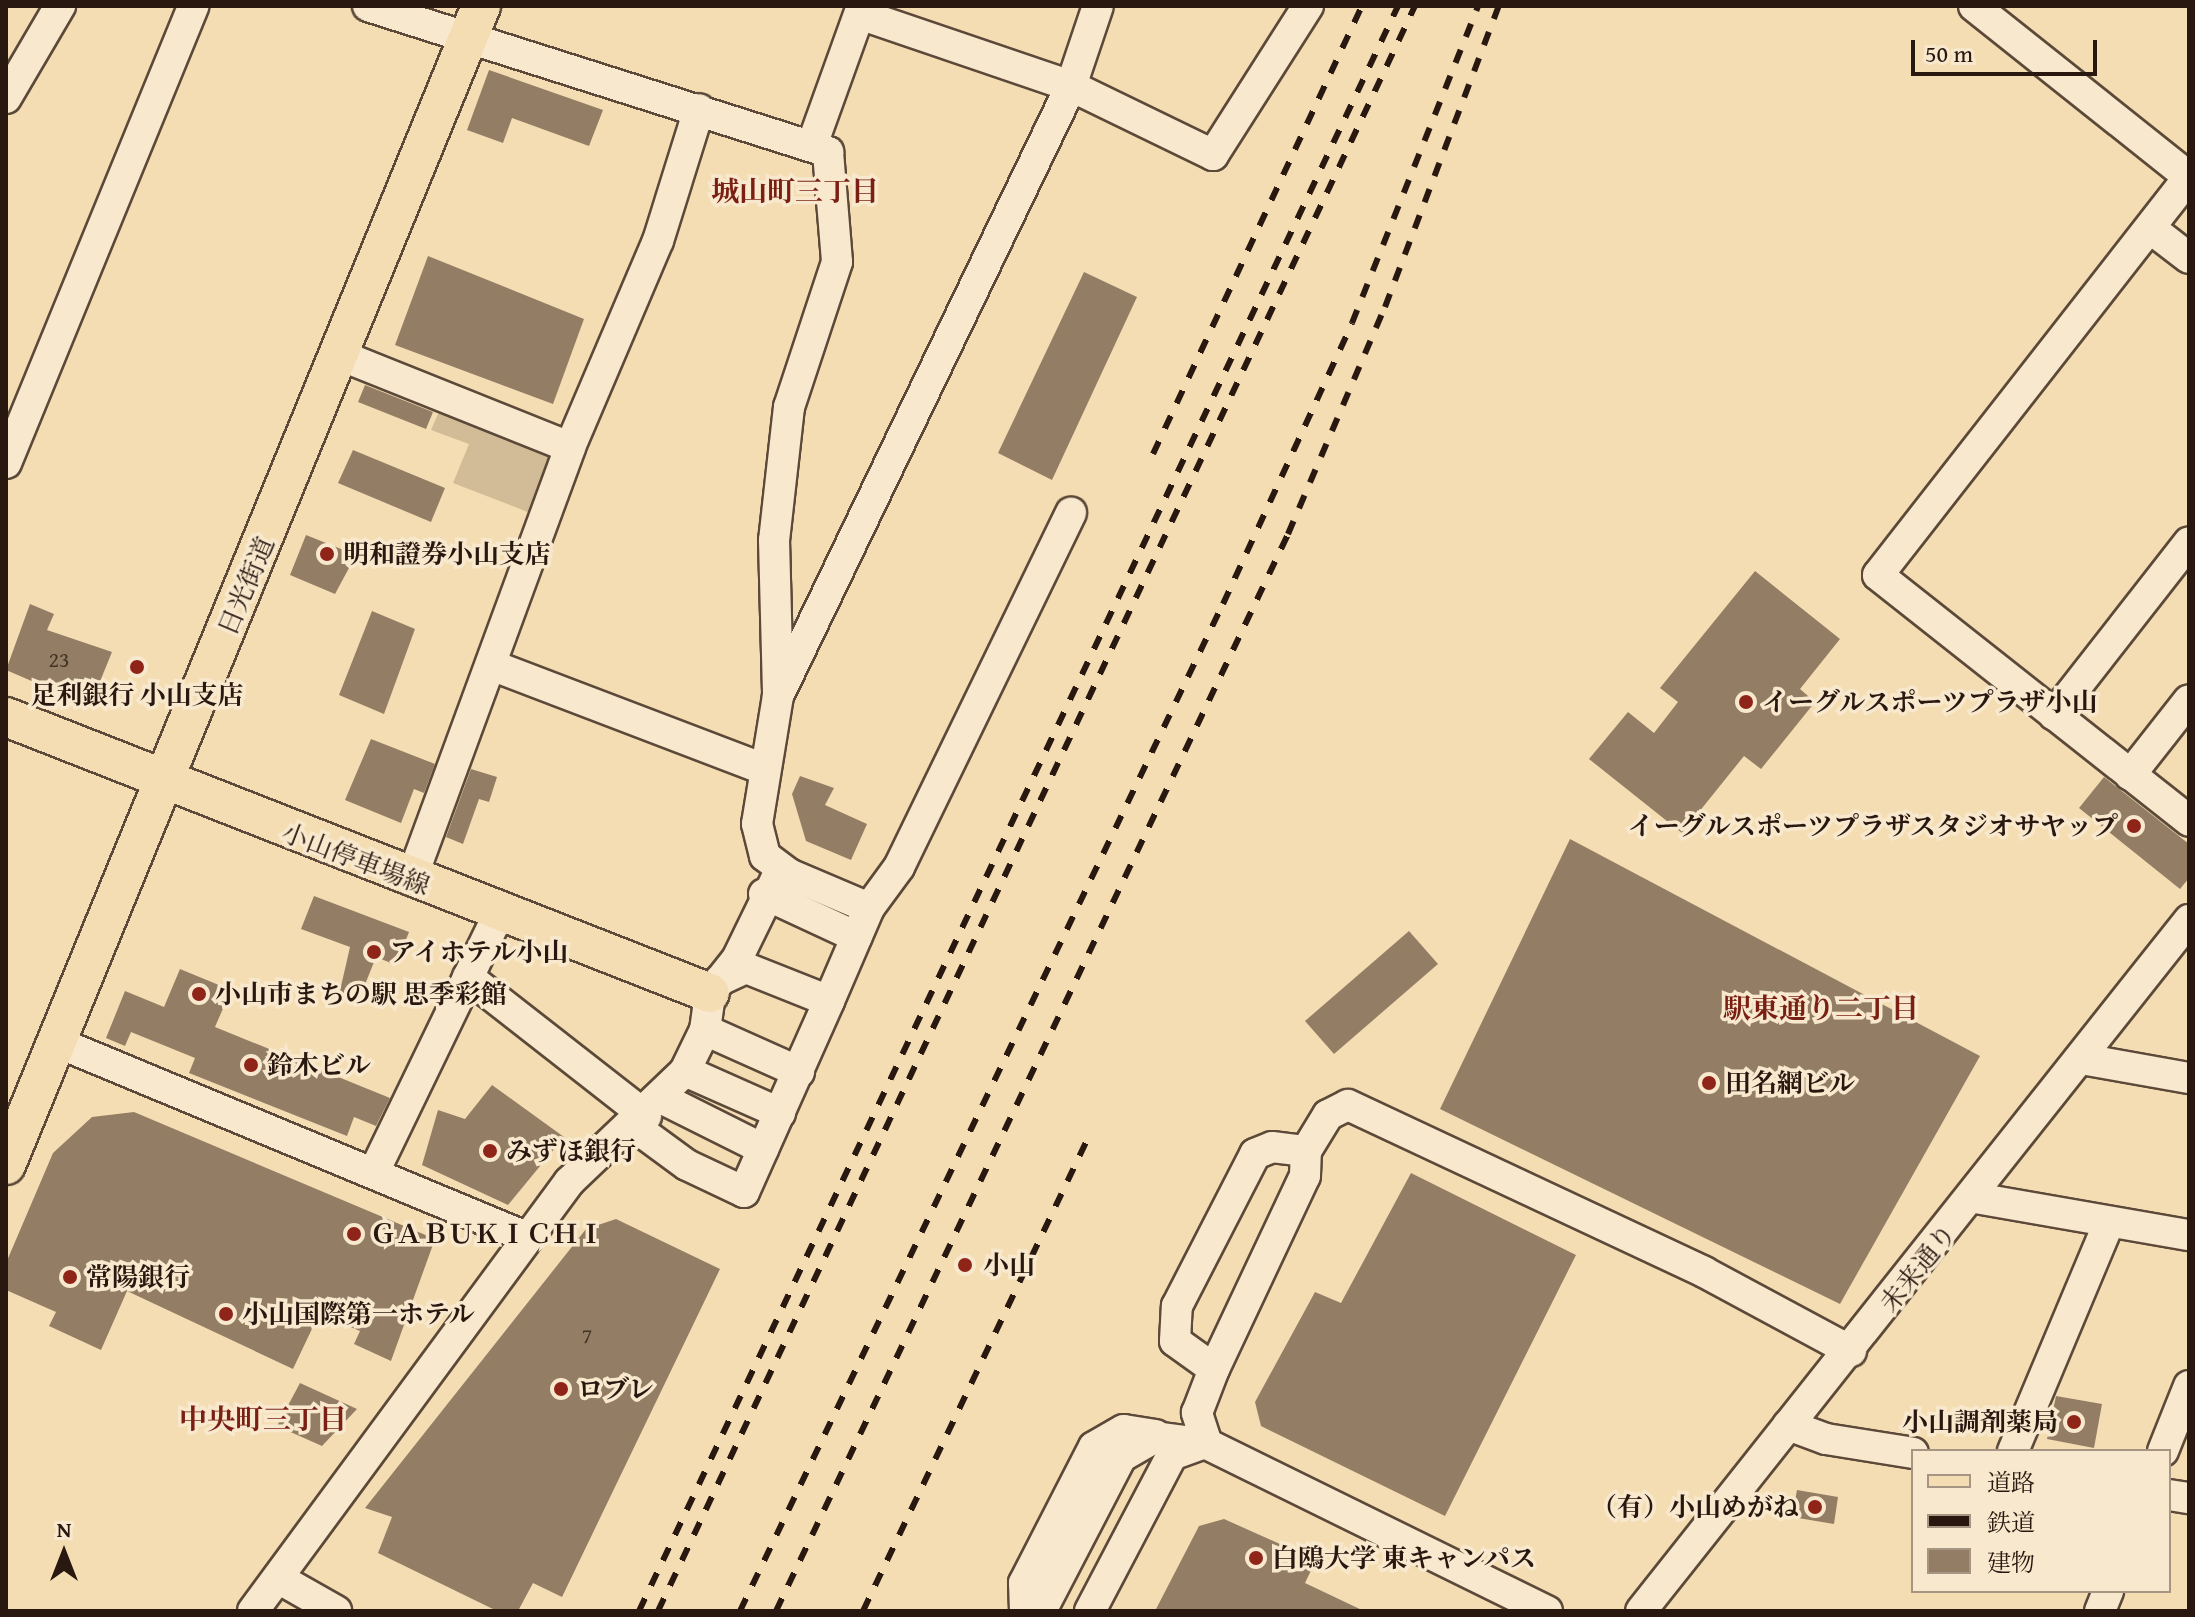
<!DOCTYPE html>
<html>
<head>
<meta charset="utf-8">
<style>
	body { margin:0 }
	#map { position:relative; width:2195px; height:1617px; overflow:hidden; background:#f4ddb3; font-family:"Gentium Book Plus","Noto Serif JP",serif }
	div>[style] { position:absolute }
	.green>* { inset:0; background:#d1bc97 }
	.building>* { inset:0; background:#937e65 }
	.roads { filter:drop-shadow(2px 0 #5c4939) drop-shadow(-2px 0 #5c4939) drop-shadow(0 2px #5c4939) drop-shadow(0 -2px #5c4939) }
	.minor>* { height:30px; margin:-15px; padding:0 15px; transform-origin:15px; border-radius:15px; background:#f8e9ce }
	.major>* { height:38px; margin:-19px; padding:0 19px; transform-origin:19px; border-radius:19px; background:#f4ddb3 }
	.rail>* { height:6px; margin-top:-3px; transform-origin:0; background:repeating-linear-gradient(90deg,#291810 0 14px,transparent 0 28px) }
	.dots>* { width:22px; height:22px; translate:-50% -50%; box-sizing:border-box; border:4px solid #f8e9ce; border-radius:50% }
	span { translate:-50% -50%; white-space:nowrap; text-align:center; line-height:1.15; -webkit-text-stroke:7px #f8e9ce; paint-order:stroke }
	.number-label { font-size:22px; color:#443225 }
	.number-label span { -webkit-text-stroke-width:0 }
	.poi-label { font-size:26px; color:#291810; font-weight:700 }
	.left { translate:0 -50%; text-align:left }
	.right { translate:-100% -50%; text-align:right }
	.street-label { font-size:26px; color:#291810 }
	.neighbourhood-label { font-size:28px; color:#7a1f14; font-weight:700 }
	.frame { position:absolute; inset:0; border:8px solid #291810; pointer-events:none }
	.legend { position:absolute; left:1911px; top:1449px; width:260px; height:144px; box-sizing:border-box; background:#f8e9ce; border:2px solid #a59582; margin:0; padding:10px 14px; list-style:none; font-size:24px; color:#291810 }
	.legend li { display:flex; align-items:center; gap:16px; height:40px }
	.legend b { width:40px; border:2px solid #a59582 }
	.north { position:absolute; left:24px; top:1513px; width:80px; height:80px; -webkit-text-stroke:6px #f8e9ce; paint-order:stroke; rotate:0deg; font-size:22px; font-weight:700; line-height:32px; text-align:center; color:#291810 }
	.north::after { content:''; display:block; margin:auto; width:28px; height:36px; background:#291810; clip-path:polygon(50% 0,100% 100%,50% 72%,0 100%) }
	.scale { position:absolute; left:1911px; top:40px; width:186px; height:36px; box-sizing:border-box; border:4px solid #291810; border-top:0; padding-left:10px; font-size:24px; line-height:28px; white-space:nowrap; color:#291810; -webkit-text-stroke:6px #f8e9ce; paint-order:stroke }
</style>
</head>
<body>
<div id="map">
	<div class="green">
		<div style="clip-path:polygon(441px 407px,545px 446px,551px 465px,533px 514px,453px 483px,469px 444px,431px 430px)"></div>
	</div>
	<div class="building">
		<div style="clip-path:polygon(489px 70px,603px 110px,589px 146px,512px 118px,503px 143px,467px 130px)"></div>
		<div style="clip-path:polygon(428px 256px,584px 319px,553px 404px,395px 345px)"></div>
		<div style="clip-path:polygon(1084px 272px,1137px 297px,1052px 480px,998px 453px)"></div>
		<div style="clip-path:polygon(365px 385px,433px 412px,426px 429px,358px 402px)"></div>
		<div style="clip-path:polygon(353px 450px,445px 488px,431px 522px,338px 483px)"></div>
		<div style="clip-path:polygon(306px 535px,356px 555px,335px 594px,290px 575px)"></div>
		<div style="clip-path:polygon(1755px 571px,1840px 639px,1800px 689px,1815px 702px,1761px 769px,1744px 756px,1682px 833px,1589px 759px,1628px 712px,1654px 733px,1678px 702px,1660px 688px)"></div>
		<div style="clip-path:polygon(30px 604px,54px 614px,47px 630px,112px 652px,90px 706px,6px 670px)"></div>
		<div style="clip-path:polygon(372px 611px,415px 629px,384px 714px,339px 695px)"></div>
		<div style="clip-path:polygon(371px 739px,435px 764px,424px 793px,414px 789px,401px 823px,345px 800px)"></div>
		<div style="clip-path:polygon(471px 769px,497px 777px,489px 802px,479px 799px,463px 844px,446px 837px)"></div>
		<div style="clip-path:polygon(800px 776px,834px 788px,825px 805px,867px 824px,851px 860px,806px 841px,792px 794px)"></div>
		<div style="clip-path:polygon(2104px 777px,2189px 844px,2189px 878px,2180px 889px,2079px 808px)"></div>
		<div style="clip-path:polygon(1570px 839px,1980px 1056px,1840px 1304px,1440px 1109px)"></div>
		<div style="clip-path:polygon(314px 896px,409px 932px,396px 965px,376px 957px,358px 1002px,339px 995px,350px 947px,301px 929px)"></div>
		<div style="clip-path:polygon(1409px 931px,1438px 964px,1334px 1054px,1305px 1021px)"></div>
		<div style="clip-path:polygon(180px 969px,231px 990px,215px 1027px,390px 1098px,376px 1126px,354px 1117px,347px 1136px,189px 1073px,195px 1058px,131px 1032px,125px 1046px,106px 1038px,125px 991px,164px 1007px)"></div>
		<div style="clip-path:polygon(492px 1085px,564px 1137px,508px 1205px,422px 1165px,438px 1110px,465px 1119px)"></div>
		<div style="clip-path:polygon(134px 1112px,435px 1239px,391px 1361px,354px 1344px,360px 1331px,319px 1314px,293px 1369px,127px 1291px,101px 1350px,49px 1326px,56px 1312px,6px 1290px,6px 1263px,53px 1153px,92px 1117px)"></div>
		<div style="clip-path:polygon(1411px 1173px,1576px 1255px,1445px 1516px,1261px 1426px,1255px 1402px,1315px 1292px,1341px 1303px)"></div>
		<div style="clip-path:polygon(616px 1219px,720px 1269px,562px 1597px,533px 1583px,518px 1611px,497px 1611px,378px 1553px,392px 1517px,365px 1508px,586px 1229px)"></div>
		<div style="clip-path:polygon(300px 1383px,357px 1409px,322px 1446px,277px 1426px)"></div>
		<div style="clip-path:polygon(2056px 1396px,2102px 1404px,2094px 1448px,2047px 1439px)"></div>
		<div style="clip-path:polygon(1797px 1490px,1838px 1497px,1834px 1524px,1792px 1517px)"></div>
		<div style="clip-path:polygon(1224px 1519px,1316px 1560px,1305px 1583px,1364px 1611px,1155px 1611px,1199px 1526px)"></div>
	</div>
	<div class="roads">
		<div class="minor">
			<div style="left:368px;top:6px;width:483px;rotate:17.6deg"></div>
			<div style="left:828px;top:152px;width:110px;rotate:85.3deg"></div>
			<div style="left:837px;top:262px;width:153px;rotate:108.3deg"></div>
			<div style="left:789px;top:407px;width:134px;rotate:96.4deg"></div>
			<div style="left:774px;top:540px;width:156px;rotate:88.5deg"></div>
			<div style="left:1974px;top:6px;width:275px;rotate:38.5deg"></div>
			<div style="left:862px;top:15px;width:221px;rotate:18.8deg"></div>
			<div style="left:1071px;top:86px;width:158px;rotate:25.9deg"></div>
			<div style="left:1213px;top:155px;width:177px;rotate:-57.5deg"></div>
			<div style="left:6px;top:98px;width:107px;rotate:-59.6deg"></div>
			<div style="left:812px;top:145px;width:148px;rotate:-70.2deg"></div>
			<div style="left:2189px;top:177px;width:505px;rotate:128deg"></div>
			<div style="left:1878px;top:575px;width:397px;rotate:38.3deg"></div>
			<div style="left:2150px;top:228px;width:49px;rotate:37.6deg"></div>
			<div style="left:342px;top:356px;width:245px;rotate:21.8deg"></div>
			<div style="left:6px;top:463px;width:494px;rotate:-67.7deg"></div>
			<div style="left:494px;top:666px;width:286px;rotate:20.9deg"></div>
			<div style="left:2054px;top:715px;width:219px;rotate:-52deg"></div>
			<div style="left:2130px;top:775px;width:95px;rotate:-51.8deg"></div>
			<div style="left:789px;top:874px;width:30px;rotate:-143deg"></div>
			<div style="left:765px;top:856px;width:33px;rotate:-104deg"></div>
			<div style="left:757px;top:824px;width:130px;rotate:-80.7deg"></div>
			<div style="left:778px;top:696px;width:677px;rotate:-64.34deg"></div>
			<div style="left:1071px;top:86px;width:84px;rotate:-71.4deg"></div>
			<div style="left:411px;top:880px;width:461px;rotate:-69.8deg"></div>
			<div style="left:570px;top:447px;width:224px;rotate:-66.9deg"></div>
			<div style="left:658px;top:241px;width:138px;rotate:-72.7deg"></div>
			<div style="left:764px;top:894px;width:102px;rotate:24.8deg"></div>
			<div style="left:869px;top:908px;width:51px;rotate:-53.8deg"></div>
			<div style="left:899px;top:867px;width:394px;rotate:-64.1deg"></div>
			<div style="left:468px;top:977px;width:226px;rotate:38deg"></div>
			<div style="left:705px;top:1030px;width:103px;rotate:24.1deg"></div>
			<div style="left:59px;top:1043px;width:506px;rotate:22.56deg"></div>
			<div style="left:2082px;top:1059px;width:109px;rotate:10.1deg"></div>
			<div style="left:685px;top:1071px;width:104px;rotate:23.9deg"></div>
			<div style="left:663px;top:1099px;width:112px;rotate:26.6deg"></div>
			<div style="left:635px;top:1127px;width:64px;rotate:36.2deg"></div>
			<div style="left:687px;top:1165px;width:63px;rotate:25.3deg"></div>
			<div style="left:744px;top:1192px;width:209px;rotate:-66deg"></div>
			<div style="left:829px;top:1001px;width:89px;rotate:-158.3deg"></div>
			<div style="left:746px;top:968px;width:29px;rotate:155deg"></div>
			<div style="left:374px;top:1172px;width:288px;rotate:-64.2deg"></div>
			<div style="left:1976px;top:1198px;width:216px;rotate:9.9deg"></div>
			<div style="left:1214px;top:1369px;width:48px;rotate:-144.3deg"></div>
			<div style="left:1175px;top:1341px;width:35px;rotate:-87deg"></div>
			<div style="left:1177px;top:1306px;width:171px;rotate:-62.8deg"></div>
			<div style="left:1255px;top:1154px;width:18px;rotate:-22deg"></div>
			<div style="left:1272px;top:1147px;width:34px;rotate:7deg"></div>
			<div style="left:1788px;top:1425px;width:40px;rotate:20.2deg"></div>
			<div style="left:1826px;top:1439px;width:88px;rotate:9.1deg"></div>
			<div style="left:1207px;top:1444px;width:33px;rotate:-108deg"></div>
			<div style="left:1197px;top:1413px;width:47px;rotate:-68.9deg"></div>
			<div style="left:1214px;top:1369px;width:213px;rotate:-64.8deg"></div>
			<div style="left:1305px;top:1176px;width:25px;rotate:-88deg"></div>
			<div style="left:1306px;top:1151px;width:42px;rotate:-58.6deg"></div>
			<div style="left:1328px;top:1115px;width:22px;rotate:-27deg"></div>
			<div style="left:1348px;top:1105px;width:393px;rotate:25.1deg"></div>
			<div style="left:1704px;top:1272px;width:167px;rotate:28.3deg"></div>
			<div style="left:2013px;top:1451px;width:247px;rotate:-67.2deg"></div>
			<div style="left:2163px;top:1451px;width:70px;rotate:-68.2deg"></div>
			<div style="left:2169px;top:1495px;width:20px;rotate:9deg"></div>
			<div style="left:278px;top:1578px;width:67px;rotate:29.6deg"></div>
			<div style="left:253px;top:1611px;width:533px;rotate:-53.62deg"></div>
			<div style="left:569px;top:1182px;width:161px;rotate:-43.7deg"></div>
			<div style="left:685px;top:1071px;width:46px;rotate:-64deg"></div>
			<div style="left:705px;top:1030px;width:37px;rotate:-82deg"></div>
			<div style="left:710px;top:993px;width:43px;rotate:-51.5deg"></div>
			<div style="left:737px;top:959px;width:89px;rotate:-64deg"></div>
			<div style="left:776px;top:879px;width:14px;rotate:-21deg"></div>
			<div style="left:789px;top:874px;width:87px;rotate:23deg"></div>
			<div style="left:869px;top:908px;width:101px;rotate:113.3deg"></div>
			<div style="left:1025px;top:1611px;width:28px;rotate:-92deg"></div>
			<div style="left:1024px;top:1583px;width:153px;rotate:-62.8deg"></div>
			<div style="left:1094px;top:1447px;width:34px;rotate:-30deg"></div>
			<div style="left:1124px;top:1430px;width:32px;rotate:9deg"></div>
			<div style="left:1041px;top:1611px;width:174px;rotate:-62.5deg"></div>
			<div style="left:1121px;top:1457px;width:39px;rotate:-30deg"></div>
			<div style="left:1155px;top:1437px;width:52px;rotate:7.7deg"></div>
			<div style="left:1207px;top:1444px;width:379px;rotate:26.2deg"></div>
			<div style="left:1090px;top:1611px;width:176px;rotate:-62.3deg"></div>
			<div style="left:1172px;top:1455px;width:33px;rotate:-20deg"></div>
			<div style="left:1641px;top:1611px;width:882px;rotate:-51.58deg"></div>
			<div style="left:2100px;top:1611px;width:22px;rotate:-68deg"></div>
		</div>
		<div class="major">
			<div style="left:6px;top:717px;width:756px;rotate:21.41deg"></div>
			<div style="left:6px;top:1165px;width:1253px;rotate:-67.71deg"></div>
		</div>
	</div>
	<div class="rail">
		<div style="left:1153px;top:454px;width:494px;rotate:-65deg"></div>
		<div style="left:639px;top:1611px;width:1775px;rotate:-64.69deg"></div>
		<div style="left:658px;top:1611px;width:1775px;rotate:-64.75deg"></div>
		<div style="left:740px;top:1611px;width:1117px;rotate:-64.38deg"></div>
		<div style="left:1223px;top:604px;width:309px;rotate:-65.3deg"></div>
		<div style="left:1352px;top:323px;width:341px;rotate:-68.3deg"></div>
		<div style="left:776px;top:1611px;width:1193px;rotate:-64.57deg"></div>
		<div style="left:1288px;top:534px;width:247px;rotate:-66.9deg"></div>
		<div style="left:1385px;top:307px;width:322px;rotate:-69.3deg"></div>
		<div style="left:863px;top:1611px;width:526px;rotate:-64.56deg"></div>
	</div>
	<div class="dots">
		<div style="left:327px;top:554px;background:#8f2418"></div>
		<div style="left:137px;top:667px;background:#8f2418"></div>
		<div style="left:1746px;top:702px;background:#8f2418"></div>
		<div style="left:2134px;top:826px;background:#8f2418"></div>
		<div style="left:374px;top:952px;background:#8f2418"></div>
		<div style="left:199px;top:994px;background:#8f2418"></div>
		<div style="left:251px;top:1065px;background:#8f2418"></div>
		<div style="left:1709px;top:1083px;background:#8f2418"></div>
		<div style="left:490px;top:1151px;background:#8f2418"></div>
		<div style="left:354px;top:1234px;background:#8f2418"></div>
		<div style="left:965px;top:1265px;background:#8f2418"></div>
		<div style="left:70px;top:1277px;background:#8f2418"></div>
		<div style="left:226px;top:1314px;background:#8f2418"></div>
		<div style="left:561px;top:1389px;background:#8f2418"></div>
		<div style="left:2074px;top:1422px;background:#8f2418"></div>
		<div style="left:1815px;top:1507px;background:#8f2418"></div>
		<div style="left:1256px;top:1558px;background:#8f2418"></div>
	</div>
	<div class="number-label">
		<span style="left:59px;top:660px">23</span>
		<span style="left:587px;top:1336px">7</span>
	</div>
	<div class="poi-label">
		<span class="left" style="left:343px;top:554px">明和證券小山支店</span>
		<span style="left:137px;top:695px">足利銀行 小山支店</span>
		<span class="left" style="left:1762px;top:702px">イーグルスポーツプラザ小山</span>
		<span class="right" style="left:2118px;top:826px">イーグルスポーツプラザスタジオサヤップ</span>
		<span class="left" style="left:390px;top:952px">アイホテル小山</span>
		<span class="left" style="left:215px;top:994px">小山市まちの駅 思季彩館</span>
		<span class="left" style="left:267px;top:1065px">鈴木ビル</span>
		<span class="left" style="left:1725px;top:1083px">田名網ビル</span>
		<span class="left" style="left:506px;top:1151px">みずほ銀行</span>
		<span class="left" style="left:370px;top:1234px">ＧＡＢＵＫＩＣＨＩ</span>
		<span class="left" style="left:983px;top:1265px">小山</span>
		<span class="left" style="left:86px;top:1277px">常陽銀行</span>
		<span class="left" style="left:242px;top:1314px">小山国際第一ホテル</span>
		<span class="left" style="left:577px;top:1389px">ロブレ</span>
		<span class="right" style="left:2058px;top:1422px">小山調剤薬局</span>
		<span class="right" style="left:1799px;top:1507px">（有）小山めがね</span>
		<span class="left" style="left:1272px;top:1558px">白鴎大学 東キャンパス</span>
	</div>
	<div class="street-label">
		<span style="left:246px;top:586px;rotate:-67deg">日光街道</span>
		<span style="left:356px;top:859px;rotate:21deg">小山停車場線</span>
		<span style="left:1918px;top:1268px;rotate:-51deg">未来通り</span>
	</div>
	<div class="neighbourhood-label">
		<span style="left:795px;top:191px">城山町三丁目</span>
		<span style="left:1821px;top:1008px">駅東通り二丁目</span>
		<span style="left:263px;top:1419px">中央町三丁目</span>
	</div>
	<div class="frame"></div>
	<ul class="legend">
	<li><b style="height:10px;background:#f4ddb3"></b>道路</li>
	<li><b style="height:10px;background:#291810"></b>鉄道</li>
	<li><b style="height:22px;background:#937e65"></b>建物</li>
	</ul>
	<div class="north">N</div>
	<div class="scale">50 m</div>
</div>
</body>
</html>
